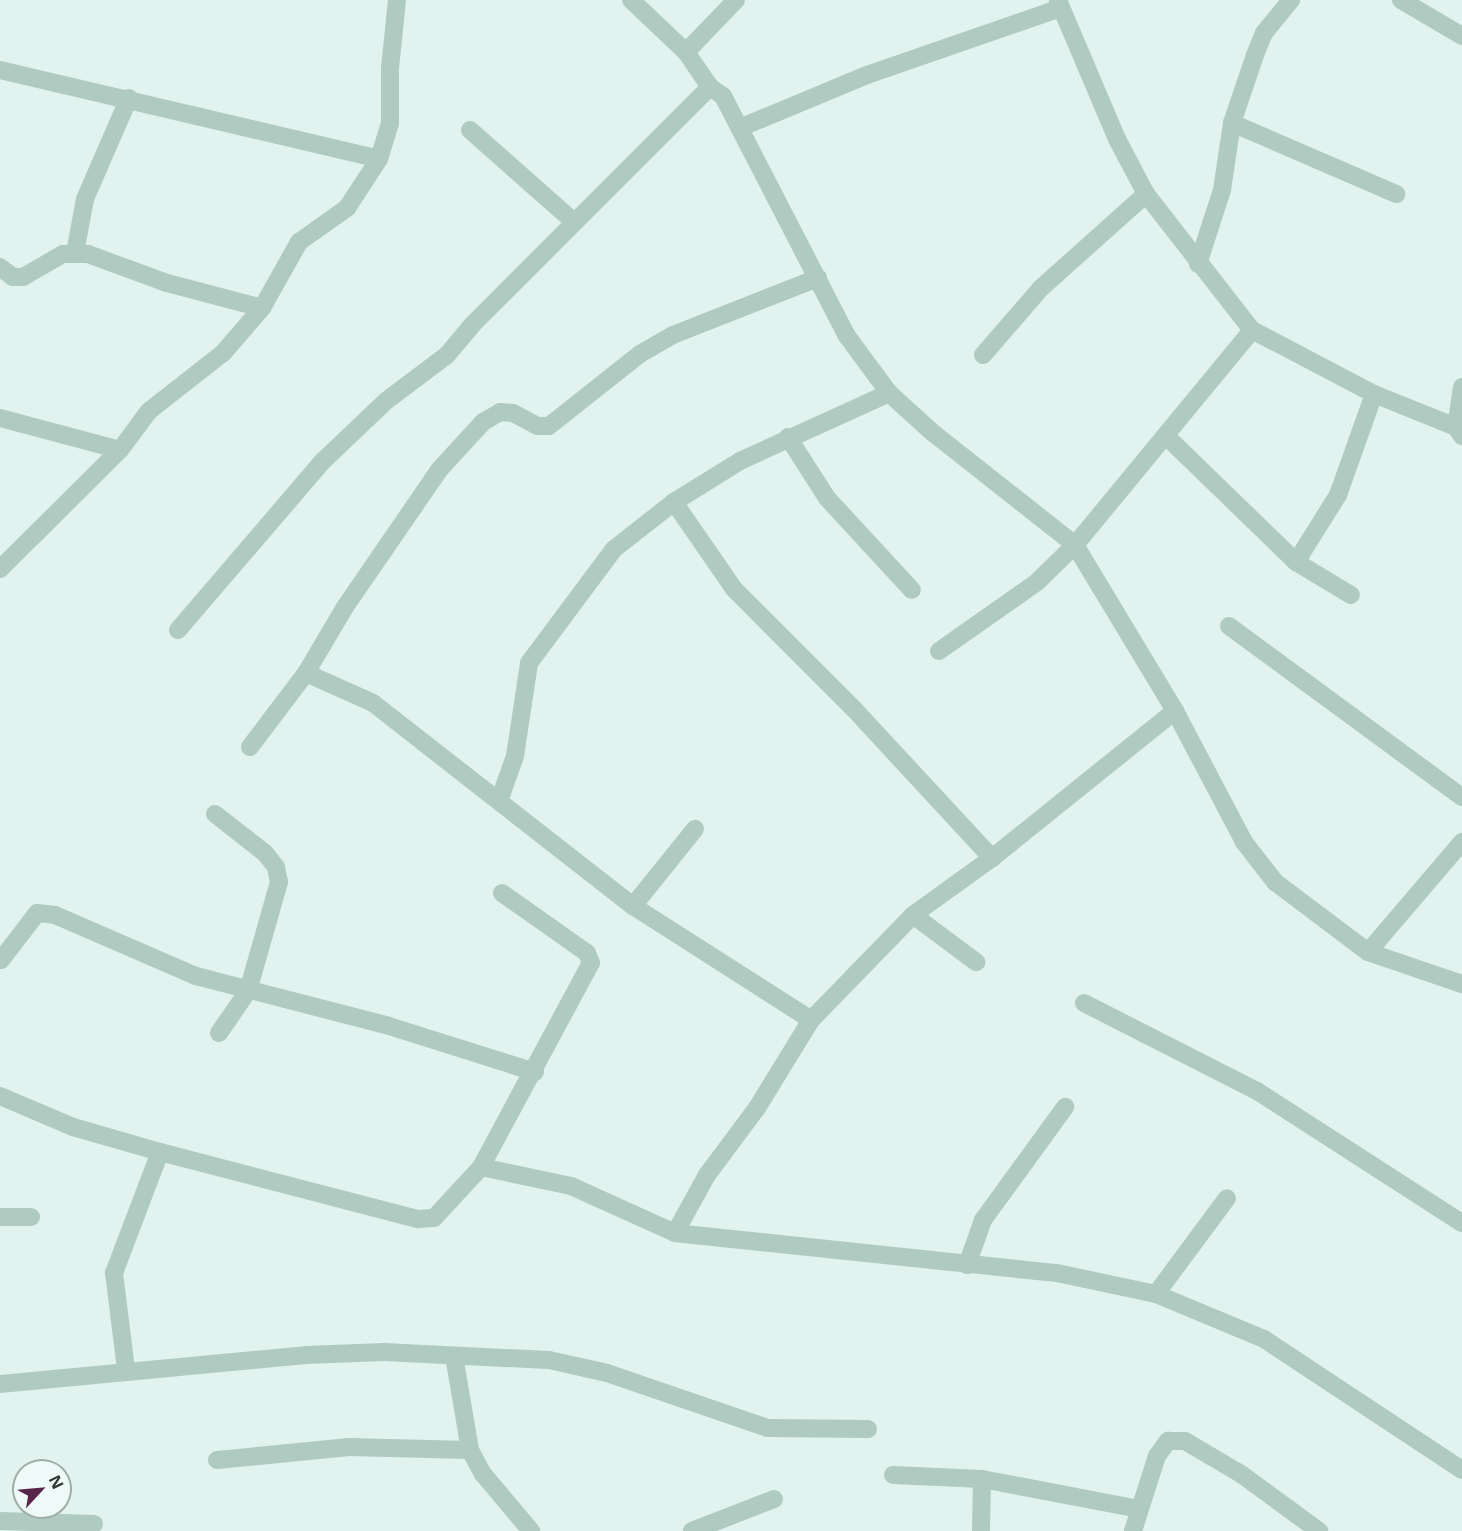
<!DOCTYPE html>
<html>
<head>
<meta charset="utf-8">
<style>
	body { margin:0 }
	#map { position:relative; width:1462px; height:1531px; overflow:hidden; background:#e2f2ee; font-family:"Open Sans",sans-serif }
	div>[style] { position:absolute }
	.minor>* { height:18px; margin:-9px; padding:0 9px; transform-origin:9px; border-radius:9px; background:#aecac1 }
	span { translate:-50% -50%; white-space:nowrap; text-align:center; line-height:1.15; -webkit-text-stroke:5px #eefaf7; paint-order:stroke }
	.north { position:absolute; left:12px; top:1459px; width:60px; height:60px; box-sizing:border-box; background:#eefaf7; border:2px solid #a0ada9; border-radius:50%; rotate:64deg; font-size:16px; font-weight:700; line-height:24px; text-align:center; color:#2c3933 }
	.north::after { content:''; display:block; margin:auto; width:21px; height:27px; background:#58244a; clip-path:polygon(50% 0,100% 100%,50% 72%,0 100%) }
</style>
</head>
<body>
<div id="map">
	<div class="minor">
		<div style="left:631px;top:0;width:76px;rotate:43.4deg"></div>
		<div style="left:686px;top:52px;width:42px;rotate:55.6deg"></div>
		<div style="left:710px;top:87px;width:16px;rotate:35deg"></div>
		<div style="left:723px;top:96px;width:270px;rotate:62.7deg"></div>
		<div style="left:847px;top:336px;width:71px;rotate:53.6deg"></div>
		<div style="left:889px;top:393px;width:58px;rotate:42.2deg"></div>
		<div style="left:932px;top:432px;width:182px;rotate:38.3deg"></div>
		<div style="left:1075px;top:545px;width:194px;rotate:58.9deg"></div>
		<div style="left:1175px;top:711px;width:148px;rotate:62.2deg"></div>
		<div style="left:1244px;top:842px;width:51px;rotate:52.2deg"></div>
		<div style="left:1275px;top:882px;width:116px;rotate:37deg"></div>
		<div style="left:1368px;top:952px;width:99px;rotate:18.8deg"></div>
		<div style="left:1058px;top:0;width:151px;rotate:67deg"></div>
		<div style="left:1117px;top:139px;width:62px;rotate:62.2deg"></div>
		<div style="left:1146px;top:194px;width:172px;rotate:52.1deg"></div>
		<div style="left:1252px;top:330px;width:138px;rotate:27.7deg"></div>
		<div style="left:1374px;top:394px;width:88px;rotate:21.9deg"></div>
		<div style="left:1401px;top:0;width:71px;rotate:30.5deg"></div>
		<div style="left:686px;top:52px;width:72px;rotate:-46.1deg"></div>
		<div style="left:0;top:70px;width:389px;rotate:13.2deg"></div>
		<div style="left:1232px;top:123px;width:179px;rotate:23.4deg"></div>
		<div style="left:742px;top:127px;width:135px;rotate:-22.6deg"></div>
		<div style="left:867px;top:75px;width:205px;rotate:-19.1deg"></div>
		<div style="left:470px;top:130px;width:139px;rotate:41.5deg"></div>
		<div style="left:75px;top:253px;width:55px;rotate:-79.5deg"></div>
		<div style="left:85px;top:199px;width:110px;rotate:-66.5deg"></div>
		<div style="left:1198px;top:264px;width:78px;rotate:-72deg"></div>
		<div style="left:1222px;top:190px;width:68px;rotate:-81.5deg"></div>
		<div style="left:1232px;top:123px;width:72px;rotate:-71.3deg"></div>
		<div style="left:1255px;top:55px;width:24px;rotate:-68deg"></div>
		<div style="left:1264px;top:33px;width:43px;rotate:-50.7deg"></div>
		<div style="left:0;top:267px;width:16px;rotate:38deg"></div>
		<div style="left:13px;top:277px;width:10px"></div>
		<div style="left:23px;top:277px;width:46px;rotate:-29.9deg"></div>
		<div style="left:63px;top:254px;width:25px"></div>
		<div style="left:88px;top:254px;width:84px;rotate:20.2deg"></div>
		<div style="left:167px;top:283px;width:98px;rotate:14.7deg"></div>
		<div style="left:983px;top:355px;width:89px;rotate:-49.1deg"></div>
		<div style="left:1041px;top:288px;width:141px;rotate:-41.8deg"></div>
		<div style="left:1462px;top:387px;width:40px;rotate:98.5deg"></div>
		<div style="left:1456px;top:427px;width:11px;rotate:56deg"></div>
		<div style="left:0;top:418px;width:124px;rotate:14.9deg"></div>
		<div style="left:1166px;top:436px;width:181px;rotate:44.1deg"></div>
		<div style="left:1296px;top:562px;width:64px;rotate:31deg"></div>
		<div style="left:788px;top:437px;width:72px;rotate:57.4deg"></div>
		<div style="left:827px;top:498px;width:125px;rotate:47.3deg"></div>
		<div style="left:674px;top:502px;width:106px;rotate:55.4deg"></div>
		<div style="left:734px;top:589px;width:168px;rotate:45deg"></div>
		<div style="left:853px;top:708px;width:205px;rotate:47.2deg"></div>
		<div style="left:1296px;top:562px;width:79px;rotate:-57.9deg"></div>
		<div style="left:1338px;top:495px;width:107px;rotate:-70.4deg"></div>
		<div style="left:0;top:569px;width:169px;rotate:-44.8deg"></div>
		<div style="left:120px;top:450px;width:49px;rotate:-53.4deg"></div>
		<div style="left:149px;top:411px;width:94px;rotate:-38.1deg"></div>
		<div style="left:223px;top:353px;width:60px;rotate:-49.1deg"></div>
		<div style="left:262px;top:308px;width:76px;rotate:-60.7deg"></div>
		<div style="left:299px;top:242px;width:59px;rotate:-35.3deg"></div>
		<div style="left:347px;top:208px;width:59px;rotate:-56.9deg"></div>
		<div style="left:379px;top:159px;width:37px;rotate:-73deg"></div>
		<div style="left:390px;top:124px;width:56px;rotate:-90deg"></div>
		<div style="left:390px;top:68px;width:68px;rotate:-84.1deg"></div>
		<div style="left:1229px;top:626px;width:289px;rotate:36.3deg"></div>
		<div style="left:178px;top:630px;width:223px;rotate:-49.4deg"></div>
		<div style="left:323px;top:461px;width:87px;rotate:-43.6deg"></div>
		<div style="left:386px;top:401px;width:76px;rotate:-37deg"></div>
		<div style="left:447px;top:355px;width:40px;rotate:-50deg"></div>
		<div style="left:473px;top:324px;width:335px;rotate:-45deg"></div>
		<div style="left:939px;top:651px;width:120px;rotate:-35.1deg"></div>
		<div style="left:1037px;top:582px;width:53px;rotate:-44.2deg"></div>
		<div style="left:1075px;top:545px;width:278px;rotate:-50.5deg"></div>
		<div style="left:306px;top:673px;width:73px;rotate:24.1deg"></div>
		<div style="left:373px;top:703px;width:330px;rotate:38deg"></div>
		<div style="left:633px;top:906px;width:211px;rotate:32.6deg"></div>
		<div style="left:250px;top:747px;width:93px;rotate:-52.9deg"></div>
		<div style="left:306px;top:673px;width:77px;rotate:-59.4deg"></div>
		<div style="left:345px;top:607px;width:166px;rotate:-55.5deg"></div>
		<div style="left:439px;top:470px;width:65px;rotate:-47.5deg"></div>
		<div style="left:483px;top:422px;width:20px;rotate:-30deg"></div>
		<div style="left:500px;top:412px;width:13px;rotate:4deg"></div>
		<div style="left:513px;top:413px;width:27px;rotate:28deg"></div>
		<div style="left:537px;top:426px;width:12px"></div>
		<div style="left:549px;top:426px;width:116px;rotate:-38.4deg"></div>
		<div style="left:640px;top:354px;width:38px;rotate:-30deg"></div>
		<div style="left:673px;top:335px;width:156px;rotate:-21.5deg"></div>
		<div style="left:499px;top:801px;width:48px;rotate:-70.4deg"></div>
		<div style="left:515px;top:756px;width:94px;rotate:-81.4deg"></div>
		<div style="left:529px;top:663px;width:142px;rotate:-53.3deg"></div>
		<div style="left:614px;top:549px;width:76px;rotate:-38.1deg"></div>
		<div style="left:674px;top:502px;width:78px;rotate:-31.8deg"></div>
		<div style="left:740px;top:461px;width:164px;rotate:-24.5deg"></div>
		<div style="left:215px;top:814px;width:63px;rotate:38deg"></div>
		<div style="left:265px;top:853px;width:18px;rotate:52deg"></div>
		<div style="left:276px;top:867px;width:15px;rotate:79deg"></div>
		<div style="left:279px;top:882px;width:113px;rotate:105.9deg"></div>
		<div style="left:248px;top:991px;width:51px;rotate:124.6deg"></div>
		<div style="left:633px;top:906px;width:99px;rotate:-51.2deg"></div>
		<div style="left:913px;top:915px;width:79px;rotate:36.7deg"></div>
		<div style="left:1368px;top:952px;width:145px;rotate:-49.5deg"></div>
		<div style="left:1px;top:960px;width:59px;rotate:-52.5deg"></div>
		<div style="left:37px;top:913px;width:18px;rotate:6deg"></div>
		<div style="left:55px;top:915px;width:154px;rotate:23.4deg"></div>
		<div style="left:196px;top:976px;width:199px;rotate:14.5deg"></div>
		<div style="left:389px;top:1026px;width:153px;rotate:17.5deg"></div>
		<div style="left:1084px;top:1003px;width:194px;rotate:27deg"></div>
		<div style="left:1257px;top:1091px;width:244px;rotate:32.8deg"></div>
		<div style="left:0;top:1096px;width:79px;rotate:23deg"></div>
		<div style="left:73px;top:1127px;width:91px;rotate:16deg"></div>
		<div style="left:160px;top:1152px;width:267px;rotate:14.6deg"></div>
		<div style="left:418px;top:1219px;width:16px;rotate:-4deg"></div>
		<div style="left:434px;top:1218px;width:69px;rotate:-47.3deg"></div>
		<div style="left:481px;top:1167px;width:232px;rotate:-61.7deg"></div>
		<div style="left:591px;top:963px;width:11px;rotate:-112deg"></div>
		<div style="left:587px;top:953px;width:104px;rotate:-144.8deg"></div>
		<div style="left:481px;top:1167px;width:92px;rotate:11.9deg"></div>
		<div style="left:571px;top:1186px;width:114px;rotate:24.3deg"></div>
		<div style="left:675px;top:1233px;width:384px;rotate:6deg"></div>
		<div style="left:1057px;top:1273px;width:101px;rotate:12deg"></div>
		<div style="left:1156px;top:1294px;width:117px;rotate:22.6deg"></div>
		<div style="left:1264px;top:1339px;width:237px;rotate:33.5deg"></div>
		<div style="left:0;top:1217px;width:31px"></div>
		<div style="left:675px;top:1233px;width:66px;rotate:-61.1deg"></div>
		<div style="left:707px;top:1175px;width:84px;rotate:-53.3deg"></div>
		<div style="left:757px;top:1108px;width:103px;rotate:-58.5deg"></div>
		<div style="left:811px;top:1020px;width:146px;rotate:-45.8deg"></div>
		<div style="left:913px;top:915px;width:97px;rotate:-35.8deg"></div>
		<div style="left:992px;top:858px;width:235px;rotate:-38.8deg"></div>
		<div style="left:967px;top:1265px;width:48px;rotate:-70.4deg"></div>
		<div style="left:983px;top:1220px;width:140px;rotate:-54deg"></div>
		<div style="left:1156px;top:1294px;width:119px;rotate:-53.5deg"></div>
		<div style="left:454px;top:1356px;width:95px;rotate:80.3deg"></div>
		<div style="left:470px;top:1450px;width:27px;rotate:62deg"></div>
		<div style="left:483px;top:1474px;width:75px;rotate:49.9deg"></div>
		<div style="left:126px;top:1369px;width:97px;rotate:-97.1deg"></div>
		<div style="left:114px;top:1273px;width:129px;rotate:-69.2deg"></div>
		<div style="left:0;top:1384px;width:307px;rotate:-5.4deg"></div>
		<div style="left:306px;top:1355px;width:78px;rotate:-2.2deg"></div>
		<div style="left:384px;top:1352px;width:165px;rotate:2.8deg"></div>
		<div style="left:549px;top:1360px;width:59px;rotate:12.6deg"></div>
		<div style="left:607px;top:1373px;width:170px;rotate:18.9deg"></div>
		<div style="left:768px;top:1428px;width:100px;rotate:0.6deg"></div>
		<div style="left:217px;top:1460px;width:133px;rotate:-5.6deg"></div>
		<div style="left:349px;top:1447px;width:121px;rotate:1.4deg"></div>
		<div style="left:893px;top:1475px;width:89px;rotate:2.6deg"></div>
		<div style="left:982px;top:1479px;width:160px;rotate:10.8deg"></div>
		<div style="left:0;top:1521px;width:94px;rotate:1.8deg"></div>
		<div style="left:692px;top:1531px;width:88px;rotate:-21.3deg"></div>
		<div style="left:981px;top:1531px;width:52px;rotate:-88.9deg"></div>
		<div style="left:1133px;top:1531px;width:79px;rotate:-72.3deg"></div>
		<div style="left:1157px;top:1456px;width:19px;rotate:-54deg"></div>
		<div style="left:1168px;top:1441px;width:17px"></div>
		<div style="left:1185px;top:1441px;width:65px;rotate:30.5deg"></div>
		<div style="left:1241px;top:1474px;width:97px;rotate:36.2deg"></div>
	</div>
	<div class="north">N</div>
</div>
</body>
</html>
